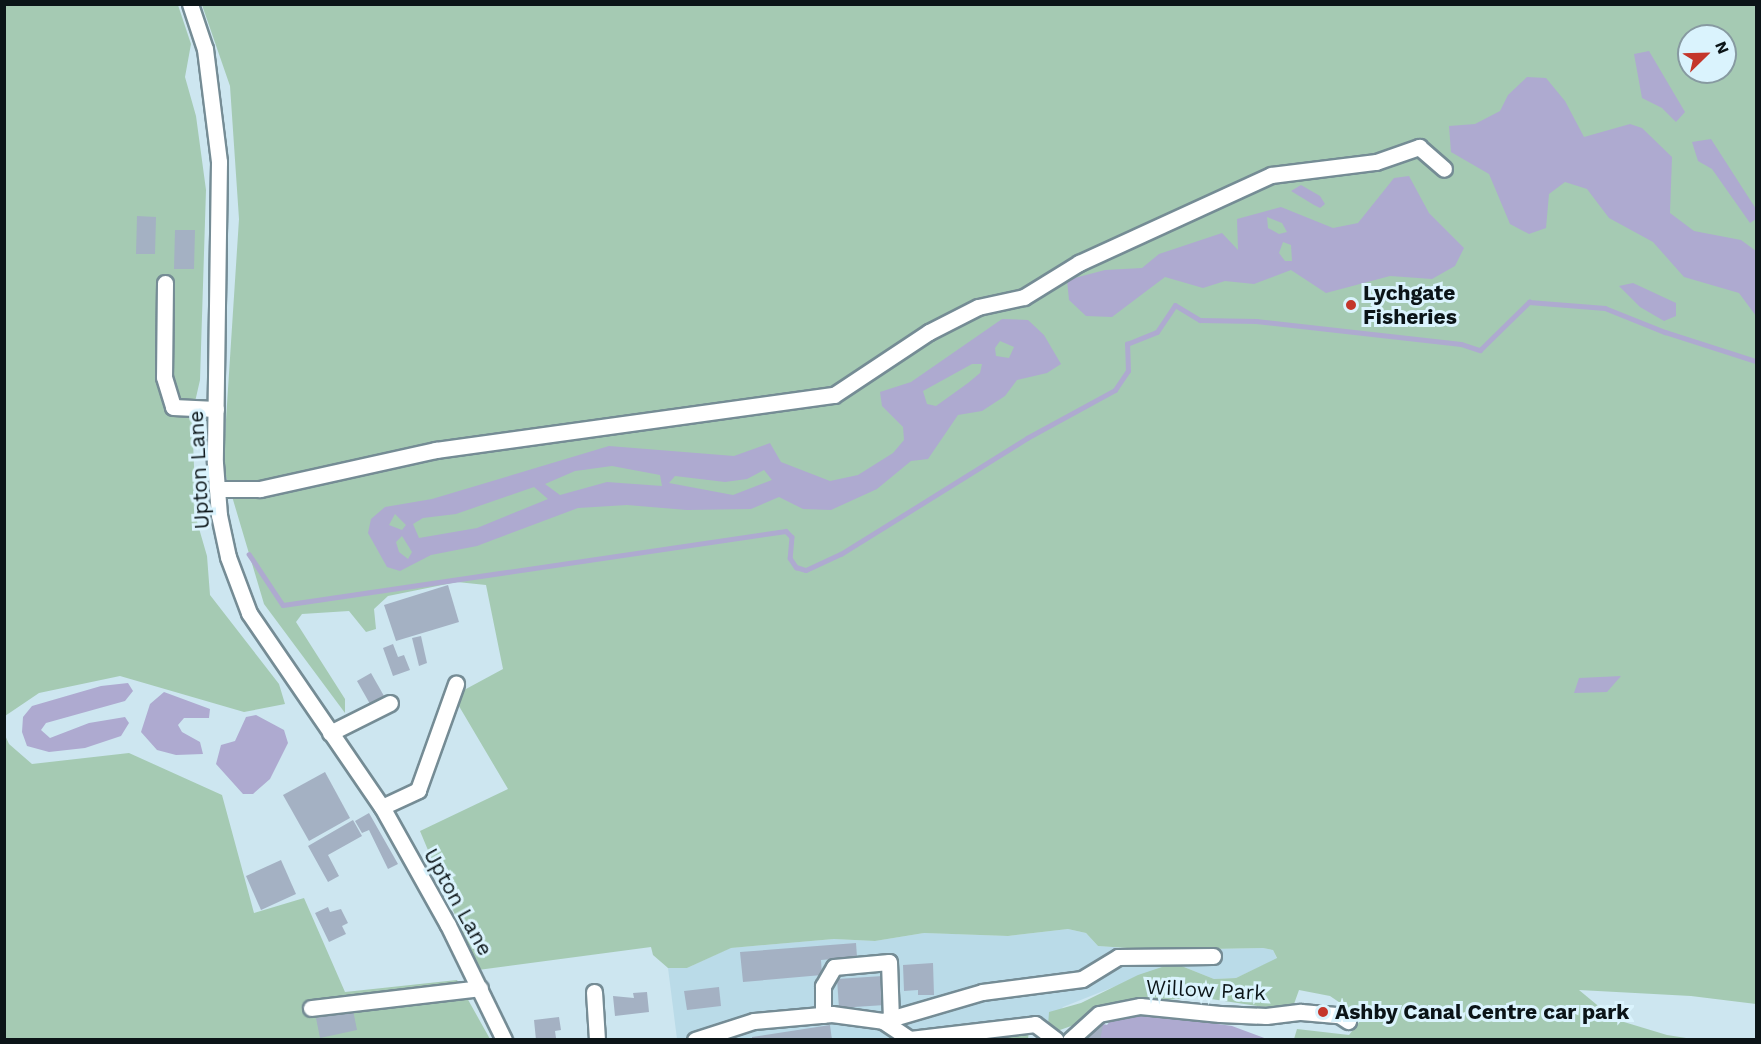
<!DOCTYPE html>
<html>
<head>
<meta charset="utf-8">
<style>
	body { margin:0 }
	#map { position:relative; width:1761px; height:1044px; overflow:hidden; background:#cde6f0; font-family:"Work Sans",sans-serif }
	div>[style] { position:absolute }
	.built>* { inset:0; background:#badbe8 }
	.green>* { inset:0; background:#a5cab3 }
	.water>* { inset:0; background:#aeaad0 }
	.stream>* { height:4.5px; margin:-2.25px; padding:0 2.25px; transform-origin:2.25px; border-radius:2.25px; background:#aeaad0 }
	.building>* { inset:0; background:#a4b1c3 }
	.roads { filter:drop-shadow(2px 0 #758c95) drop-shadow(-2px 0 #758c95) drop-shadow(0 2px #758c95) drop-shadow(0 -2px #758c95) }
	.minor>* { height:15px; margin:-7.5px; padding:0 7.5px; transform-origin:7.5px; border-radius:7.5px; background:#fff }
	.dots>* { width:16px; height:16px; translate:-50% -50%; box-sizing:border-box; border:3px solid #daf3fd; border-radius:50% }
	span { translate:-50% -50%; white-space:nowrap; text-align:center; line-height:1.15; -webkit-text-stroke:6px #daf3fd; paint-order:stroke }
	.poi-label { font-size:21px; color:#0b1417; font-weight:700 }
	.left { translate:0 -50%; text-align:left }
	.street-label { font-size:21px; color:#0b1417 }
	.frame { position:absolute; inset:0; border:6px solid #0b1417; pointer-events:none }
	.north { position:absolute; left:1677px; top:24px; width:60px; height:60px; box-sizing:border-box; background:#daf3fd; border:2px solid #879aa1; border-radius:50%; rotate:67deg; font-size:16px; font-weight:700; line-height:24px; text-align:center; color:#0b1417 }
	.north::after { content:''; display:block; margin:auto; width:21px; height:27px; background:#c4362b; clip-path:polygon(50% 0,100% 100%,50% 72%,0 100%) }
</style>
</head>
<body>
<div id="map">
	<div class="built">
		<div style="clip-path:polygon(1068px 929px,1086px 933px,1098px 946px,1156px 950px,1263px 948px,1273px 950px,1277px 959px,1236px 978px,1214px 979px,1174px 963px,1063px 1007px,1048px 1026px,923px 1040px,677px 1039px,668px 968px,687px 968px,730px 948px,834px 939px,875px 941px,924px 933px,1008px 936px)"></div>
	</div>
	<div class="green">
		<div style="clip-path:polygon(5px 5px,178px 5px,191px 44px,185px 77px,196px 116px,206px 190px,200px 380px,192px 415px,196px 518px,207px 556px,210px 595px,279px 684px,285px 704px,244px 712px,120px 676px,39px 693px,5px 716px)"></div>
		<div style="clip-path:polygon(evenodd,202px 5px,1756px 5px,1756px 1004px,1691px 996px,1579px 990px,1614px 1019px,1667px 1035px,1699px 1040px,1294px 1039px,1297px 1029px,1349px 1035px,1360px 1021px,1358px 1015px,1330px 996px,1299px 990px,1294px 1004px,1264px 1007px,1198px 997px,1104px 1006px,1077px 1024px,1057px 1031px,1048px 1026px,1049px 1012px,1081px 1003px,1138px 975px,1174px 963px,1214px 979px,1236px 978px,1277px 958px,1273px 950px,1263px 948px,1156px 950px,1098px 946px,1086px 933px,1068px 929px,1008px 936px,924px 933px,875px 941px,834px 939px,731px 948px,687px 968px,668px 968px,653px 955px,651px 947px,478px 970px,420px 831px,508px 789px,453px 696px,503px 669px,486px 585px,457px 582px,388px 596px,374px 609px,376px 629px,366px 632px,349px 611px,302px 614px,296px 622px,345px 699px,345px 713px,264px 604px,223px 466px,239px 219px,230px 86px,202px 5px,1689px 36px,1725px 36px,1725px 72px,1689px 72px,1689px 36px)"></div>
		<div style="clip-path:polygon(4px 733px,9px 744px,32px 764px,129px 753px,222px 795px,254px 913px,304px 898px,345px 992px,457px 980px,490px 1039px,5px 1039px)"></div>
		<div style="clip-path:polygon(1029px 1029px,1028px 1040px,923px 1040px)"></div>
	</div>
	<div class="water">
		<div style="clip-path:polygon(1649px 51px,1685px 112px,1676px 122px,1662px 108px,1642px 98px,1634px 54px)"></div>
		<div style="clip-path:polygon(1527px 77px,1546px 78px,1565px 101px,1584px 137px,1630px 124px,1642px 128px,1672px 157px,1670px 213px,1694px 231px,1741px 240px,1756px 251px,1756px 316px,1739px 293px,1684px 277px,1653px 242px,1609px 218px,1587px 189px,1565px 182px,1549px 194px,1546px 228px,1529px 234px,1510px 224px,1489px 174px,1451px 152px,1449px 126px,1475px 124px,1500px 111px,1508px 95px)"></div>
		<div style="clip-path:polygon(1711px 139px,1756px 209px,1756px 219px,1750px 223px,1712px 169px,1698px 161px,1692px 142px)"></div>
		<div style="clip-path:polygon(evenodd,1409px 176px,1429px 213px,1464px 248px,1455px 266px,1432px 279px,1390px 276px,1326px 293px,1291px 270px,1254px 284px,1225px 281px,1203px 288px,1165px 277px,1112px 317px,1086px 316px,1069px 300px,1067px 280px,1105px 270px,1142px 268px,1159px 254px,1222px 233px,1238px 250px,1237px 219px,1281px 207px,1333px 228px,1358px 223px,1394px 178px,1409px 176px,1267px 217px,1282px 223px,1287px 232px,1279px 234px,1268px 228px,1267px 217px,1409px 176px,1283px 242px,1291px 245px,1292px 261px,1285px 261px,1279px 253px,1283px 242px)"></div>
		<div style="clip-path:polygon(1301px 185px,1320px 196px,1325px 204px,1320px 208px,1314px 205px,1291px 191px)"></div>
		<div style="clip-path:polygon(1633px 283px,1676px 303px,1676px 316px,1664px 321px,1640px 307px,1619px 286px)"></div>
		<div style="clip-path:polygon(evenodd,1002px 319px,1028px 320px,1044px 335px,1061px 364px,1047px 373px,1017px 380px,1005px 396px,982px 411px,958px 415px,928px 459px,911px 461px,877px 489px,831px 510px,803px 509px,779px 497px,751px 509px,687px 510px,627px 505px,578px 508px,477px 546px,431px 555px,400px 571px,387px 567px,368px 533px,371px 519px,385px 507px,432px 499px,609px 446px,734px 456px,770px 443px,781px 462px,830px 481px,858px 475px,893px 453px,904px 440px,903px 427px,882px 406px,880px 392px,911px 382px,1002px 319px,1000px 341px,1014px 347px,1009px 358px,996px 356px,995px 348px,1000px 341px,1002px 319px,972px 364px,982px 364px,980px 373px,968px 383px,936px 406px,927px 404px,923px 391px,972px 364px,1002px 319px,612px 466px,660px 475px,662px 486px,607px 482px,560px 495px,545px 484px,575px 471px,612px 466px,1002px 319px,764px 470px,772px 480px,733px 495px,669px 483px,675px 476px,725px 482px,747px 479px,764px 470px,1002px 319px,534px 487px,548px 499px,477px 528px,419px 538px,413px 524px,423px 518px,456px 514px,534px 487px,1002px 319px,395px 514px,406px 525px,402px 530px,389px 525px,395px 514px,1002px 319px,402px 536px,412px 552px,408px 559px,399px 552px,396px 542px,402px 536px)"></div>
		<div style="clip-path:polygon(1621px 676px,1607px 692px,1574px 693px,1579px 678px)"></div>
		<div style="clip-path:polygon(128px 683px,133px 691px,125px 701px,46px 723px,41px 730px,50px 738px,89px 723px,125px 717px,129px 723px,121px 736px,85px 748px,49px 752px,27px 746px,22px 732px,23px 717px,32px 706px,101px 686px)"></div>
		<div style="clip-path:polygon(164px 692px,210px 709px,209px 718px,184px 718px,178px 725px,182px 732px,200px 742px,203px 754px,176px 755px,157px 750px,141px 732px,150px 704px)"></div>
		<div style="clip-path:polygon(256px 715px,284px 730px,288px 743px,270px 779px,253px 794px,243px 794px,216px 764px,221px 745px,235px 741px,246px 717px)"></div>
		<div style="clip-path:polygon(1149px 1014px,1232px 1026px,1267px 1039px,1096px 1040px,1100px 1023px,1107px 1025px,1114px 1016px)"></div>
	</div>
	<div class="stream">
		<div style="left:249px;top:554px;width:61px;rotate:56.3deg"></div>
		<div style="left:283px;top:605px;width:508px;rotate:-8.37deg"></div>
		<div style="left:786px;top:531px;width:8px;rotate:45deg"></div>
		<div style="left:792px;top:537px;width:21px;rotate:95deg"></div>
		<div style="left:790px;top:558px;width:11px;rotate:56deg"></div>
		<div style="left:796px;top:567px;width:10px;rotate:17deg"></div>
		<div style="left:806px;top:570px;width:38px;rotate:-25deg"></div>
		<div style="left:841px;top:554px;width:219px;rotate:-31.9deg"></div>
		<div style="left:1027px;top:438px;width:100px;rotate:-28.6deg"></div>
		<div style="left:1115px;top:390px;width:23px;rotate:-56deg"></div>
		<div style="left:1128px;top:371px;width:27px;rotate:-92deg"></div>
		<div style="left:1127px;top:344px;width:32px;rotate:-22deg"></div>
		<div style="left:1157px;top:332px;width:32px;rotate:-56deg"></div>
		<div style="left:1175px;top:305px;width:29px;rotate:31deg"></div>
		<div style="left:1200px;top:320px;width:56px;rotate:1deg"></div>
		<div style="left:1256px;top:321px;width:206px;rotate:6.4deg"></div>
		<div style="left:1461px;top:344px;width:20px;rotate:18deg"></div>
		<div style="left:1480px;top:350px;width:69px;rotate:-44.4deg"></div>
		<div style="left:1529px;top:302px;width:76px;rotate:4.5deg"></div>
		<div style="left:1605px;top:308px;width:65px;rotate:21.8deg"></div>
		<div style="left:1665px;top:332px;width:96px;rotate:17.7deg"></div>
	</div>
	<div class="building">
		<div style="clip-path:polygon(137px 216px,156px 217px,155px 254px,136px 254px)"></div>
		<div style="clip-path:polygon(175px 230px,195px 230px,194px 269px,174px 269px)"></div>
		<div style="clip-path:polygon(448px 585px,459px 622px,396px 641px,384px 605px)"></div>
		<div style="clip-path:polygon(421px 636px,427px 663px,419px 666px,412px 638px)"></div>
		<div style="clip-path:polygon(393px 644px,398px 657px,404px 655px,410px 670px,393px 676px,383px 648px)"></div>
		<div style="clip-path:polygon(371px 673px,384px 696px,370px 704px,357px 681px)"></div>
		<div style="clip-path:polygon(325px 772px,350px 818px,309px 841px,283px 795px)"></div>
		<div style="clip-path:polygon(369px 813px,398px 864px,388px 869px,369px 830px,362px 833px,355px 821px)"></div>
		<div style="clip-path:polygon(353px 820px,362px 836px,328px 855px,339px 876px,328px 882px,308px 846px)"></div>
		<div style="clip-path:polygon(281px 860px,296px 894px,261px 910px,246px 876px)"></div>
		<div style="clip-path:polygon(328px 907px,330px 912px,341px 909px,348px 923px,342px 926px,346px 934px,329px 942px,315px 913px)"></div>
		<div style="clip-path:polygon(856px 943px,857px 957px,821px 960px,822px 975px,743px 982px,740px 952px)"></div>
		<div style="clip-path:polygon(933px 963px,934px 995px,918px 995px,918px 990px,904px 991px,903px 965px)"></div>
		<div style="clip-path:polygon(883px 976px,885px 1005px,839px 1008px,837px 979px)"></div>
		<div style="clip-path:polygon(719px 987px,721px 1006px,687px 1010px,684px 991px)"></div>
		<div style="clip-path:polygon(647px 992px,649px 1012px,615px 1016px,613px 996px,634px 998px,633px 993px)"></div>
		<div style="clip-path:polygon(353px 1010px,357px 1030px,320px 1038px,316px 1018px)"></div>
		<div style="clip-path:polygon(559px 1017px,561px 1030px,555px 1031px,556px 1038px,536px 1040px,534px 1020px)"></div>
		<div style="clip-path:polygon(1092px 1024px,1103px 1026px,1100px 1040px,1088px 1040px)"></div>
		<div style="clip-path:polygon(830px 1025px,832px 1040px,752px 1040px,752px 1037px)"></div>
	</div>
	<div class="roads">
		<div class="minor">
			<div style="left:190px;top:4px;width:47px;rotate:71.6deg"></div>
			<div style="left:205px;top:49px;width:114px;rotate:82.9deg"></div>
			<div style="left:219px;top:162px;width:301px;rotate:90.8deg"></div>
			<div style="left:215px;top:463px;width:52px;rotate:85.6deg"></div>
			<div style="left:219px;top:515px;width:43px;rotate:77.9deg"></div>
			<div style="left:228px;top:557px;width:60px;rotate:69.4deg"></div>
			<div style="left:249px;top:613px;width:235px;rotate:55.6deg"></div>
			<div style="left:382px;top:807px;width:135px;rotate:60.8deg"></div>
			<div style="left:448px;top:925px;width:128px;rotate:64deg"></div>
			<div style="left:165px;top:283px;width:94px;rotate:90.6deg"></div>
			<div style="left:164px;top:377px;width:31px;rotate:73deg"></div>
			<div style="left:173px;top:407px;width:43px;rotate:2.7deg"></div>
			<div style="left:217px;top:489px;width:43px"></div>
			<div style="left:260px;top:489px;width:180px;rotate:-12.5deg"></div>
			<div style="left:436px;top:450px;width:402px;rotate:-7.9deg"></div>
			<div style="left:834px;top:395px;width:114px;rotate:-33.6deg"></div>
			<div style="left:929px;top:332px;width:55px;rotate:-27deg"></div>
			<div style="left:978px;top:307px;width:47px;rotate:-12.3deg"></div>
			<div style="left:1024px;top:297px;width:65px;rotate:-31.7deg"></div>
			<div style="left:1079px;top:263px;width:211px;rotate:-24.6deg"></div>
			<div style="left:1271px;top:175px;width:106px;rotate:-7.1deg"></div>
			<div style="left:1376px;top:162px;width:46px;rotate:-19.2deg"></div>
			<div style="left:1419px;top:147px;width:33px;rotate:41deg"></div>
			<div style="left:330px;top:733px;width:67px;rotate:-26.6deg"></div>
			<div style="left:382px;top:807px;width:40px;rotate:-25deg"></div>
			<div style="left:418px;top:790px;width:113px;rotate:-70.3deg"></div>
			<div style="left:594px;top:992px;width:48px;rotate:86.4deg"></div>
			<div style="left:311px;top:1008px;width:170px;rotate:-6.7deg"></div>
			<div style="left:823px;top:1015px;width:29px;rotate:-90deg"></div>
			<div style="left:823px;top:986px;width:22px;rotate:-60deg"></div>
			<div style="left:834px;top:967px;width:55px;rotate:-5.2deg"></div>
			<div style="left:889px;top:962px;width:57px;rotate:88deg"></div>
			<div style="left:883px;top:1021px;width:103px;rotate:-16.3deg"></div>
			<div style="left:982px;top:992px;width:101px;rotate:-7.4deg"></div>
			<div style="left:1082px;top:979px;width:42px;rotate:-31.4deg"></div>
			<div style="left:1118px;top:957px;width:95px;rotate:-0.6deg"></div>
			<div style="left:695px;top:1040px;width:62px;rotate:-17.9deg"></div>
			<div style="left:754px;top:1021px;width:78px;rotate:-5.1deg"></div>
			<div style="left:832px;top:1014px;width:51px;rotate:7.8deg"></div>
			<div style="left:883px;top:1021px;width:32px;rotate:34deg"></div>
			<div style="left:910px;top:1039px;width:126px;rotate:-6.8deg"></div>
			<div style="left:1035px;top:1024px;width:26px;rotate:37deg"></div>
			<div style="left:1070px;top:1040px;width:39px;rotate:-42deg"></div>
			<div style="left:1099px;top:1014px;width:42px;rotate:-11deg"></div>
			<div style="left:1140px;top:1006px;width:80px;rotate:5.7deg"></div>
			<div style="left:1220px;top:1014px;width:46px;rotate:2.5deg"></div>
			<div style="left:1266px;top:1016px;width:35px;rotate:-7deg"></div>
			<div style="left:1301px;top:1012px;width:38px;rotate:5deg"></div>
			<div style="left:1339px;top:1015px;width:11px;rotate:34deg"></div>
		</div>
	</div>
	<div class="dots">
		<div style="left:1351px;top:305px;background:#c4362b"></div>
		<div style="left:1323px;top:1012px;background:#c4362b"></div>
	</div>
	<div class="poi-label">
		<span class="left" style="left:1363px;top:305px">Lychgate<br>Fisheries</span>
		<span class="left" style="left:1335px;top:1012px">Ashby Canal Centre car park</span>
	</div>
	<div class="street-label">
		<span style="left:199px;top:470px;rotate:-93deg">Upton Lane</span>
		<span style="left:458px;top:902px;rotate:61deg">Upton Lane</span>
		<span style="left:1206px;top:990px;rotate:3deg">Willow Park</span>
	</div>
	<div class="frame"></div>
	<div class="north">N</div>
</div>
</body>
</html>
